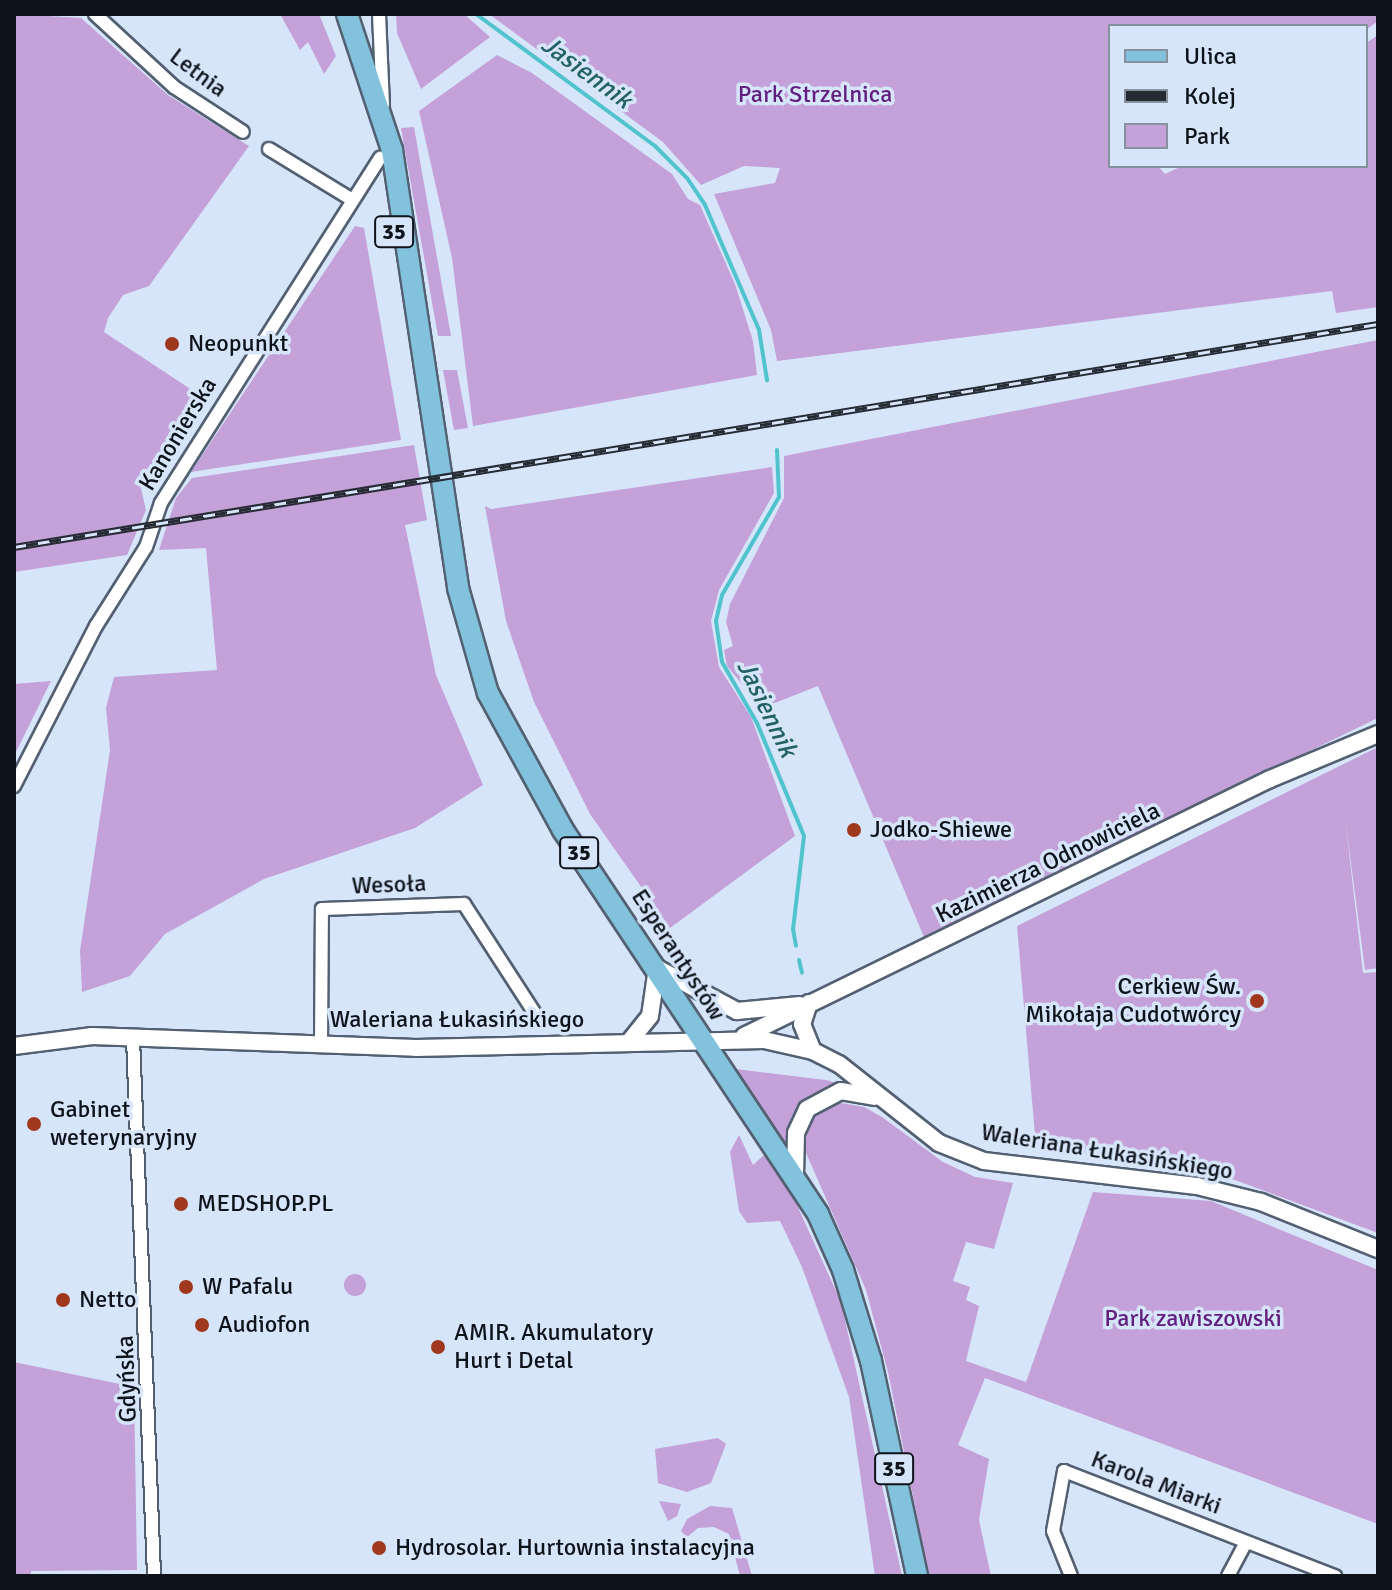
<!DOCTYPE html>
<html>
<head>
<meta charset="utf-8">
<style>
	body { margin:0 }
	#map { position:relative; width:1392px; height:1590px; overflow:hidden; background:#d6e5fa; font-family:Signika,sans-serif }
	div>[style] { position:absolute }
	.green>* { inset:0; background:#c4a1d8 }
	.round { border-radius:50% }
	.stream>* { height:4px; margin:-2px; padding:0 2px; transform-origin:2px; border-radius:2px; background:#50c3cd }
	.roads { filter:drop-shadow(2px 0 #536072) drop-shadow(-2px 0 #536072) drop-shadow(0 2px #536072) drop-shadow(0 -2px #536072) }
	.minor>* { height:12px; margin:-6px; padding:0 6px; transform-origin:6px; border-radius:6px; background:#fff }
	.tertiary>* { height:16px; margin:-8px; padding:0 8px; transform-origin:8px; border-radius:8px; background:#fff }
	.primary>* { height:20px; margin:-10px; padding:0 10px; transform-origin:10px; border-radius:10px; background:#83c2dc }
	.rail>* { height:7px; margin-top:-3.5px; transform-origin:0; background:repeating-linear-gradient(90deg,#d6e5fa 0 12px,#252b33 0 24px); box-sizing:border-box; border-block:2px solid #252b33 }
	.dots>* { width:22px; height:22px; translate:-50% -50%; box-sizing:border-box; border:4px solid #d6e5fa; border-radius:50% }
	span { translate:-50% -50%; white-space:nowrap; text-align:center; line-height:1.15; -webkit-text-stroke:7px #d6e5fa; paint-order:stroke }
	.shield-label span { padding:2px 6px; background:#d6e5fa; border:2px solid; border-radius:6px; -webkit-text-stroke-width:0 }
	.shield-label { font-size:22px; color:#0e131a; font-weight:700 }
	.street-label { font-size:24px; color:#0e131a }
	.park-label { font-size:24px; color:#621f80 }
	.poi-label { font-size:24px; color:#0e131a }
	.left { translate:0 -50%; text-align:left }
	.right { translate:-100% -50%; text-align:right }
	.water-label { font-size:26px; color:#226166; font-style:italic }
	.frame { position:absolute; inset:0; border:16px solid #0e131a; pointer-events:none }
	.legend { position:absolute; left:1108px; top:24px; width:260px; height:144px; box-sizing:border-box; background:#d6e5fa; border:2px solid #8691a0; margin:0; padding:10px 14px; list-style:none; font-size:24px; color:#0e131a }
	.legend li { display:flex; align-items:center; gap:16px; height:40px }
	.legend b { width:40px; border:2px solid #8691a0 }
</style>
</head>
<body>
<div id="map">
	<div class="green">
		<div style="clip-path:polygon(14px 14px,81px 18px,168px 95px,249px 146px,149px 286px,123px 295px,108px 318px,104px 332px,207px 400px,173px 457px,141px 488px,146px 510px,127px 555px,14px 572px)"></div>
		<div style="clip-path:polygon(280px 14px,319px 14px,336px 56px,324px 74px,308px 42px,300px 50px)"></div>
		<div style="clip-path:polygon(396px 14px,464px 14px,490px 37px,421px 89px,397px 33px)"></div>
		<div style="clip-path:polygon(489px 14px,1378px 14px,1378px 21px,1366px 30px,1110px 26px,1110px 166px,1158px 166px,1165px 174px,1182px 166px,1366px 166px,1366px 43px,1378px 35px,1378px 307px,1336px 313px,1332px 291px,777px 361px,771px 330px,714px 194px,775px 183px,780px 168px,744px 166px,701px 185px,663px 142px)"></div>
		<div style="clip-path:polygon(497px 55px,532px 73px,672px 174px,688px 199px,700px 205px,735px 284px,753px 341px,757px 375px,473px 426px,452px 258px,419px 111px)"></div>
		<div style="clip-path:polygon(414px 127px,435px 246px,451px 336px,438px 336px,401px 128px)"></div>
		<div style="clip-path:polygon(355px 226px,364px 228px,401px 440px,191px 472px)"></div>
		<div style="clip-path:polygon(1378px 340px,1378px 718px,924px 937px,818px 686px,762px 708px,727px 666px,724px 650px,733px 646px,726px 622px,730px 604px,784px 498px,784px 456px)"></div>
		<div style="clip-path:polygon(443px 370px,457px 370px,468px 428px,454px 430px)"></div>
		<div style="clip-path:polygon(414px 445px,427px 520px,405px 525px,436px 675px,483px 785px,415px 828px,264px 879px,165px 934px,130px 976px,82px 992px,80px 951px,110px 750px,106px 708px,114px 677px,217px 670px,206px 548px,159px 550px,176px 498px,192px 478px)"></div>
		<div style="clip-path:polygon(772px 467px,774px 493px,719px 590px,711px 621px,719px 667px,751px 717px,795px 836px,670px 928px,590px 814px,534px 702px,506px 621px,485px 506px,491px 509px)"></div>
		<div style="clip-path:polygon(51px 681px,14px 756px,14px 684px)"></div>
		<div style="clip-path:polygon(1378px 747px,1378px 968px,1365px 970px,1345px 818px,1363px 973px,1378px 972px,1378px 1233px,1216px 1173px,1036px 1147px,1017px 926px)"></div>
		<div style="clip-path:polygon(735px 1069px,826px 1080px,843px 1085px,816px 1093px,799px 1108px,789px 1150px)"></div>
		<div style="clip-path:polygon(841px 1103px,864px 1107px,882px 1117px,943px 1162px,975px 1177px,1013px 1183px,994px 1249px,966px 1242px,953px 1281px,970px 1287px,966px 1300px,979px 1306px,966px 1361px,1026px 1382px,1093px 1192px,1211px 1201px,1378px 1270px,1378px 1524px,985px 1378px,958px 1445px,989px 1459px,979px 1520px,991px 1576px,929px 1576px,888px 1372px,866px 1290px,803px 1146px,815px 1112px)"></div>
		<div style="clip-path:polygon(739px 1135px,753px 1165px,765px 1154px,796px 1203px,841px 1302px,902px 1576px,875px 1576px,849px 1397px,802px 1267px,780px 1221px,747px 1223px,739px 1211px,730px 1152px)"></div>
		<div class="round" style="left:344px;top:1274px;width:22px;height:22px"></div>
		<div style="clip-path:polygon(14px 1362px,134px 1387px,137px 1570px,31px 1571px,31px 1576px,14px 1576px)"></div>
		<div style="clip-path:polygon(718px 1438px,726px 1444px,711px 1483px,687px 1492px,658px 1483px,655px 1449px)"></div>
		<div style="clip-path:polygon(659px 1501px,681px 1504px,677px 1516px,668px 1521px)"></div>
		<div style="clip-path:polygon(710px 1506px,732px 1508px,752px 1576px,740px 1576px,729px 1534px,714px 1527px,698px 1528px,687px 1537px,681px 1531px,687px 1519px)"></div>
	</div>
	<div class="stream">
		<div style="left:476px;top:14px;width:222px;rotate:36.4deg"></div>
		<div style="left:655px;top:146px;width:45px;rotate:45deg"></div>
		<div style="left:687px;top:178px;width:32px;rotate:56deg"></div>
		<div style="left:705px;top:205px;width:136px;rotate:66.6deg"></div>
		<div style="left:759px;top:330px;width:51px;rotate:80.9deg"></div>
		<div style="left:777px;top:450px;width:47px;rotate:87.6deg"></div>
		<div style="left:779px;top:497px;width:113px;rotate:120.2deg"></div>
		<div style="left:722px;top:595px;width:27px;rotate:103deg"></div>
		<div style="left:716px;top:621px;width:41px;rotate:81.7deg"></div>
		<div style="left:722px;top:662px;width:70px;rotate:60.2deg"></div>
		<div style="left:757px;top:723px;width:122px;rotate:67.4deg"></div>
		<div style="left:804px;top:836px;width:94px;rotate:96.7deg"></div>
		<div style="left:793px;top:929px;width:17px;rotate:80deg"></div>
		<div style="left:799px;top:960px;width:13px;rotate:77deg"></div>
	</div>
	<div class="roads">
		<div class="minor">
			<div style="left:95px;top:14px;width:108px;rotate:42.7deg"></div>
			<div style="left:174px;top:87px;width:82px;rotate:33.1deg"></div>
			<div style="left:379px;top:14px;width:91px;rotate:87.5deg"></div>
			<div style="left:269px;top:149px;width:96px;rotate:31.4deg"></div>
			<div style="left:14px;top:786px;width:180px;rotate:-62.9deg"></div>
			<div style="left:96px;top:626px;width:93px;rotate:-57.7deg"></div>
			<div style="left:146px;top:547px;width:46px;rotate:-71.2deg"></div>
			<div style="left:161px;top:503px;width:409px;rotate:-57.6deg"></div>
			<div style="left:133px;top:1038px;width:538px;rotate:87.76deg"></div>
			<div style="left:321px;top:1044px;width:135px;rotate:-89.6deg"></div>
			<div style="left:322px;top:909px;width:142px;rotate:-2deg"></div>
			<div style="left:464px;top:904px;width:129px;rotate:57.1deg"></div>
			<div style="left:1071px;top:1576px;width:48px;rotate:-111.8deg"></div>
			<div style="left:1053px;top:1531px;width:61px;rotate:-79.6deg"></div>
			<div style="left:1064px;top:1471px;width:291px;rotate:21.2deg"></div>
			<div style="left:1228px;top:1576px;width:38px;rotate:-62deg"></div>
		</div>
		<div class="tertiary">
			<div style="left:809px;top:1003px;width:22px;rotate:108deg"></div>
			<div style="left:802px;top:1024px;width:29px;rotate:68deg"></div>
			<div style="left:744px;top:1036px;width:585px;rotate:-26.04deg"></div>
			<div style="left:1270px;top:779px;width:117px;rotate:-22.6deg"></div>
			<div style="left:629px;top:1042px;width:33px;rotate:-51deg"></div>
			<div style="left:650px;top:1016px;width:49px;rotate:-81.7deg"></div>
			<div style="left:657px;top:968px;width:91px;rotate:28.3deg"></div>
			<div style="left:737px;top:1011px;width:63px;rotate:-5.4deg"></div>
			<div style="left:14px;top:1046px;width:79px;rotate:-7.3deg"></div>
			<div style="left:92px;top:1036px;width:324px;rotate:2.1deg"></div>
			<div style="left:416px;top:1048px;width:348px;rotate:-1.3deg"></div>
			<div style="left:764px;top:1040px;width:50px;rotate:12.7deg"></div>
			<div style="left:813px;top:1051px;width:29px;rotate:27deg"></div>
			<div style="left:839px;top:1064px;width:127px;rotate:38.3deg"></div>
			<div style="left:939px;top:1143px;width:48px;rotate:21.8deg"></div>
			<div style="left:984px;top:1161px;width:214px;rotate:6.7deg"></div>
			<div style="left:1197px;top:1186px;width:66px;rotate:14deg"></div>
			<div style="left:1261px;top:1202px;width:126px;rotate:21.9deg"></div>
			<div style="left:795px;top:1175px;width:42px;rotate:-88.6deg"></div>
			<div style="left:796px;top:1133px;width:26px;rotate:-65deg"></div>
			<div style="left:807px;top:1109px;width:38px;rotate:-28deg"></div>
			<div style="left:841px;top:1091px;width:34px;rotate:10deg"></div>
		</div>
		<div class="primary">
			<div style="left:347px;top:14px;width:143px;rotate:71.7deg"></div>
			<div style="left:392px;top:150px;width:443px;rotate:81.4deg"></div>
			<div style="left:458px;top:588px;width:109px;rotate:74.1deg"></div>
			<div style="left:488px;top:693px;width:156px;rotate:61.3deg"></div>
			<div style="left:563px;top:830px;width:461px;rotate:56.4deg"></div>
			<div style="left:818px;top:1214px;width:61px;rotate:65.9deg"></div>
			<div style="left:843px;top:1270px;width:95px;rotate:72.9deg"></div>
			<div style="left:871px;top:1361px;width:220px;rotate:77.9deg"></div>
		</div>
	</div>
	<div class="rail">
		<div style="left:14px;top:547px;width:1382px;rotate:-9.29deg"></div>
	</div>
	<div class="dots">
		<div style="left:172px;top:344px;background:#a0381d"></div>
		<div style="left:854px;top:830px;background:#a0381d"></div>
		<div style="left:1257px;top:1001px;background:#a0381d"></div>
		<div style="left:34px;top:1124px;background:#a0381d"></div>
		<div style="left:181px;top:1204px;background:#a0381d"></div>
		<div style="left:186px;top:1287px;background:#a0381d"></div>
		<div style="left:63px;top:1300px;background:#a0381d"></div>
		<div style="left:202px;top:1325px;background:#a0381d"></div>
		<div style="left:438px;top:1347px;background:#a0381d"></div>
		<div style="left:379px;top:1548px;background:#a0381d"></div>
	</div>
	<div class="shield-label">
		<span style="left:394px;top:232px">35</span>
		<span style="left:579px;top:853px">35</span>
		<span style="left:894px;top:1469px">35</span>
	</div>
	<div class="street-label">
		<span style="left:198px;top:73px;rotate:37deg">Letnia</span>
		<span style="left:178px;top:434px;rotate:-59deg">Kanonierska</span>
		<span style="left:1048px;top:863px;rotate:-26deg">Kazimierza Odnowiciela</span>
		<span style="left:389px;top:885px;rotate:-2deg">Wesoła</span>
		<span style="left:678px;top:955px;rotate:57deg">Esperantystów</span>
		<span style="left:457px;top:1020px">Waleriana Łukasińskiego</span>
		<span style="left:1107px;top:1152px;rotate:9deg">Waleriana Łukasińskiego</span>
		<span style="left:127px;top:1379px;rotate:-92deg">Gdyńska</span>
		<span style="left:1156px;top:1483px;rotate:21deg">Karola Miarki</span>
	</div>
	<div class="park-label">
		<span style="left:815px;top:95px">Park Strzelnica</span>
		<span style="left:1193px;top:1319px">Park zawiszowski</span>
	</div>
	<div class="poi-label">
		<span class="left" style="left:188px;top:344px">Neopunkt</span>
		<span class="left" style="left:870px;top:830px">Jodko-Shiewe</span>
		<span class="right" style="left:1241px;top:1001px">Cerkiew Św.<br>Mikołaja Cudotwórcy</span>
		<span class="left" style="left:50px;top:1124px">Gabinet<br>weterynaryjny</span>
		<span class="left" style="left:197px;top:1204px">MEDSHOP.PL</span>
		<span class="left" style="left:202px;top:1287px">W Pafalu</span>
		<span class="left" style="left:79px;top:1300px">Netto</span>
		<span class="left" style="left:218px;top:1325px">Audiofon</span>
		<span class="left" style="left:454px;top:1347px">AMIR. Akumulatory<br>Hurt i Detal</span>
		<span class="left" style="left:395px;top:1548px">Hydrosolar. Hurtownia instalacyjna</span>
	</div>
	<div class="water-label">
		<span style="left:586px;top:73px;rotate:36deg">Jasiennik</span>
		<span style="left:766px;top:709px;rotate:64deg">Jasiennik</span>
	</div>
	<div class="frame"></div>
	<ul class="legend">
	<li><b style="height:10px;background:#83c2dc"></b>Ulica</li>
	<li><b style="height:10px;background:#252b33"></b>Kolej</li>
	<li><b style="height:22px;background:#c4a1d8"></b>Park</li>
	</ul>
</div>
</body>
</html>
